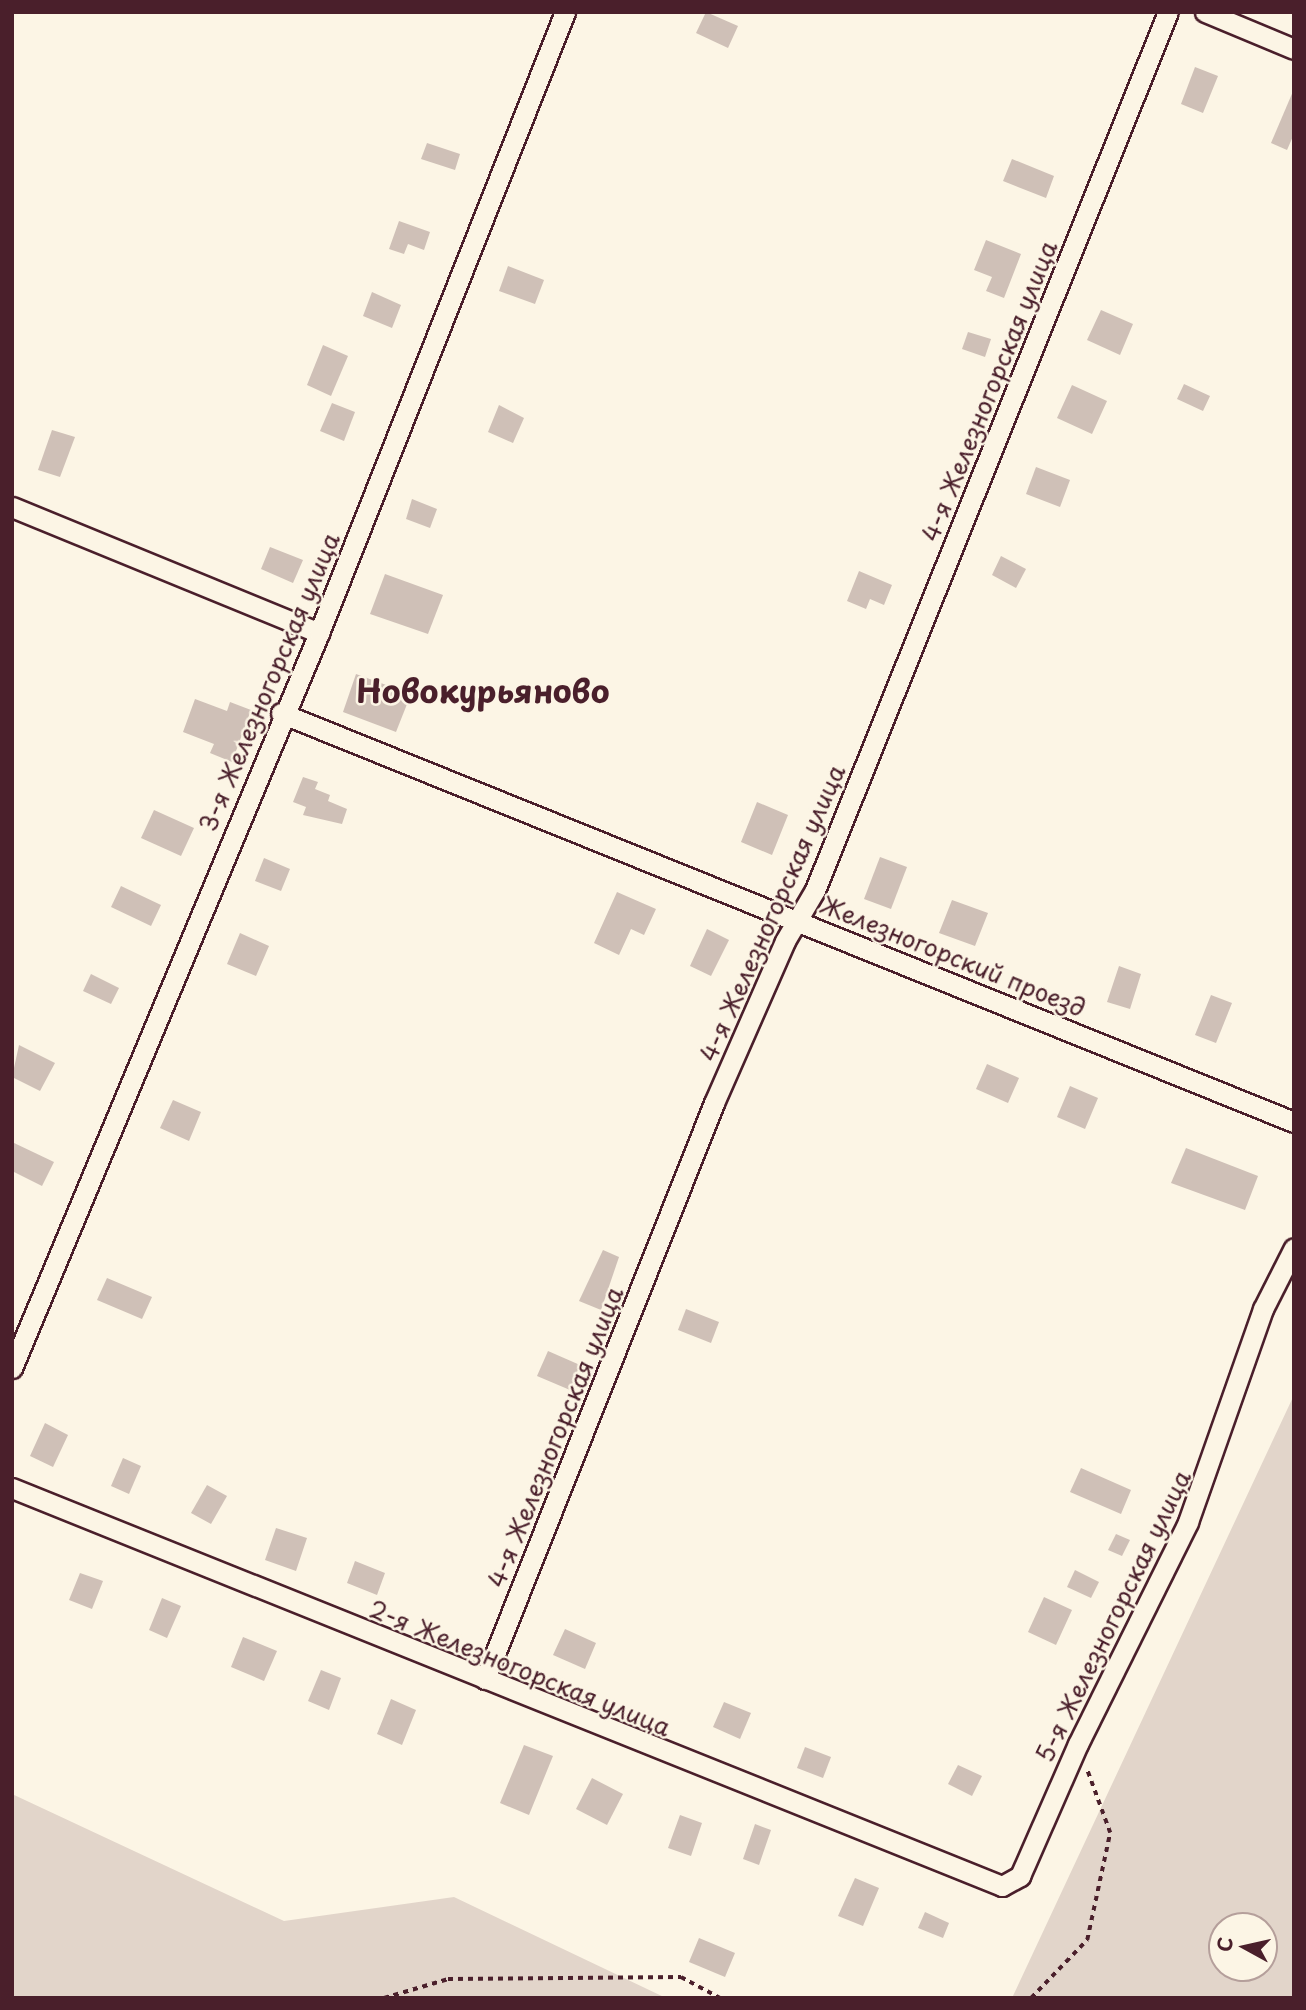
<!DOCTYPE html>
<html>
<head>
<meta charset="utf-8">
<style>
	body { margin:0 }
	#map { position:relative; width:1306px; height:2010px; overflow:hidden; background:#fcf5e5; font-family:"Playpen Sans",sans-serif }
	div>[style] { position:absolute }
	.green>* { inset:0; background:#e2d5ca }
	.building>* { inset:0; background:#cfc0b7 }
	.path>* { height:3.5px; margin-top:-1.75px; transform-origin:0; background:repeating-linear-gradient(90deg,#4a1f2b 0 5px,transparent 0 10px) }
	.roads { filter:drop-shadow(2px 0 #4a1f2b) drop-shadow(-2px 0 #4a1f2b) drop-shadow(0 2px #4a1f2b) drop-shadow(0 -2px #4a1f2b) }
	.street>* { height:19px; margin:-9.5px; padding:0 9.5px; transform-origin:9.5px; border-radius:9.5px; background:#fcf5e5 }
	span { translate:-50% -50%; white-space:nowrap; text-align:center; line-height:1.15; -webkit-text-stroke:5px #fcf5e5; paint-order:stroke }
	.street-label { font-size:24px; color:#4a1f2b }
	.district-label { font-size:32px; color:#4a1f2b; font-weight:700 }
	.frame { position:absolute; inset:0; border:14px solid #4a1f2b; pointer-events:none }
	.north { position:absolute; left:1208px; top:1912px; width:70px; height:70px; box-sizing:border-box; background:#fcf5e5; border:2px solid #b59f9b; border-radius:50%; rotate:278deg; font-size:19px; font-weight:700; line-height:28px; text-align:center; color:#4a1f2b }
	.north::after { content:''; display:block; margin:auto; width:24px; height:32px; background:#4a1f2b; clip-path:polygon(50% 0,100% 100%,50% 72%,0 100%) }
</style>
</head>
<body>
<div id="map">
	<div class="green">
		<div style="clip-path:polygon(evenodd,1294px 1395px,1294px 1998px,1012px 1998px,1294px 1395px,1222px 1926px,1264px 1926px,1264px 1968px,1222px 1968px,1222px 1926px)"></div>
		<div style="clip-path:polygon(12px 1794px,284px 1921px,454px 1897px,666px 1998px,12px 1998px)"></div>
	</div>
	<div class="building">
		<div style="clip-path:polygon(706px 12px,738px 26px,728px 48px,696px 33px)"></div>
		<div style="clip-path:polygon(1195px 67px,1218px 76px,1203px 113px,1181px 104px)"></div>
		<div style="clip-path:polygon(1294px 89px,1294px 134px,1287px 150px,1271px 143px)"></div>
		<div style="clip-path:polygon(427px 143px,460px 154px,455px 170px,421px 159px)"></div>
		<div style="clip-path:polygon(1012px 159px,1054px 176px,1046px 198px,1003px 181px)"></div>
		<div style="clip-path:polygon(399px 221px,430px 232px,424px 250px,408px 244px,404px 254px,389px 249px)"></div>
		<div style="clip-path:polygon(986px 240px,1021px 254px,1004px 298px,986px 291px,992px 277px,974px 270px)"></div>
		<div style="clip-path:polygon(508px 266px,544px 280px,535px 304px,499px 291px)"></div>
		<div style="clip-path:polygon(372px 292px,401px 305px,392px 328px,363px 316px)"></div>
		<div style="clip-path:polygon(1101px 310px,1133px 324px,1120px 355px,1087px 340px)"></div>
		<div style="clip-path:polygon(968px 332px,991px 339px,985px 357px,962px 349px)"></div>
		<div style="clip-path:polygon(323px 345px,348px 356px,331px 396px,307px 385px)"></div>
		<div style="clip-path:polygon(1184px 384px,1210px 396px,1203px 411px,1177px 399px)"></div>
		<div style="clip-path:polygon(1072px 385px,1107px 401px,1092px 434px,1057px 418px)"></div>
		<div style="clip-path:polygon(332px 403px,355px 412px,344px 441px,320px 431px)"></div>
		<div style="clip-path:polygon(499px 405px,524px 418px,513px 443px,488px 432px)"></div>
		<div style="clip-path:polygon(52px 430px,75px 437px,60px 477px,38px 470px)"></div>
		<div style="clip-path:polygon(1036px 467px,1070px 480px,1060px 507px,1026px 494px)"></div>
		<div style="clip-path:polygon(412px 499px,437px 509px,430px 528px,406px 519px)"></div>
		<div style="clip-path:polygon(270px 547px,303px 560px,293px 583px,261px 569px)"></div>
		<div style="clip-path:polygon(1001px 556px,1026px 569px,1016px 588px,992px 575px)"></div>
		<div style="clip-path:polygon(859px 571px,892px 585px,884px 605px,870px 599px,866px 609px,847px 601px)"></div>
		<div style="clip-path:polygon(385px 574px,443px 595px,428px 634px,370px 614px)"></div>
		<div style="clip-path:polygon(356px 674px,411px 694px,396px 732px,343px 712px)"></div>
		<div style="clip-path:polygon(195px 699px,227px 711px,230px 702px,251px 710px,232px 762px,210px 753px,214px 744px,183px 732px)"></div>
		<div style="clip-path:polygon(303px 777px,318px 782px,315px 789px,330px 795px,328px 801px,347px 809px,342px 824px,303px 815px,306px 807px,293px 802px)"></div>
		<div style="clip-path:polygon(757px 802px,788px 815px,772px 855px,741px 842px)"></div>
		<div style="clip-path:polygon(154px 810px,194px 828px,181px 856px,141px 838px)"></div>
		<div style="clip-path:polygon(880px 857px,907px 867px,891px 909px,864px 899px)"></div>
		<div style="clip-path:polygon(264px 858px,290px 869px,281px 891px,255px 881px)"></div>
		<div style="clip-path:polygon(121px 886px,161px 905px,151px 926px,111px 907px)"></div>
		<div style="clip-path:polygon(617px 892px,656px 909px,644px 935px,631px 929px,619px 955px,594px 943px)"></div>
		<div style="clip-path:polygon(952px 900px,988px 913px,975px 946px,939px 933px)"></div>
		<div style="clip-path:polygon(707px 929px,729px 940px,711px 976px,690px 966px)"></div>
		<div style="clip-path:polygon(240px 933px,269px 946px,256px 976px,227px 964px)"></div>
		<div style="clip-path:polygon(1119px 966px,1141px 974px,1130px 1009px,1107px 1002px)"></div>
		<div style="clip-path:polygon(91px 974px,119px 988px,111px 1004px,83px 991px)"></div>
		<div style="clip-path:polygon(1211px 995px,1232px 1003px,1216px 1043px,1195px 1035px)"></div>
		<div style="clip-path:polygon(19px 1045px,55px 1063px,40px 1091px,12px 1077px)"></div>
		<div style="clip-path:polygon(987px 1064px,1019px 1078px,1008px 1103px,976px 1089px)"></div>
		<div style="clip-path:polygon(1070px 1086px,1098px 1098px,1085px 1129px,1057px 1117px)"></div>
		<div style="clip-path:polygon(173px 1100px,201px 1112px,189px 1141px,160px 1128px)"></div>
		<div style="clip-path:polygon(12px 1142px,54px 1162px,42px 1186px,12px 1171px)"></div>
		<div style="clip-path:polygon(1186px 1148px,1258px 1176px,1245px 1210px,1171px 1183px)"></div>
		<div style="clip-path:polygon(603px 1250px,619px 1257px,601px 1310px,579px 1301px)"></div>
		<div style="clip-path:polygon(107px 1278px,152px 1297px,142px 1319px,97px 1300px)"></div>
		<div style="clip-path:polygon(686px 1309px,719px 1322px,711px 1343px,678px 1330px)"></div>
		<div style="clip-path:polygon(548px 1351px,580px 1365px,570px 1390px,537px 1376px)"></div>
		<div style="clip-path:polygon(45px 1423px,68px 1435px,53px 1467px,30px 1456px)"></div>
		<div style="clip-path:polygon(123px 1458px,141px 1466px,129px 1494px,111px 1486px)"></div>
		<div style="clip-path:polygon(1081px 1468px,1131px 1490px,1121px 1514px,1070px 1492px)"></div>
		<div style="clip-path:polygon(207px 1485px,227px 1496px,211px 1524px,191px 1513px)"></div>
		<div style="clip-path:polygon(276px 1528px,307px 1538px,296px 1571px,265px 1560px)"></div>
		<div style="clip-path:polygon(1116px 1534px,1130px 1540px,1122px 1556px,1108px 1550px)"></div>
		<div style="clip-path:polygon(355px 1561px,385px 1573px,377px 1595px,347px 1583px)"></div>
		<div style="clip-path:polygon(1075px 1570px,1099px 1582px,1091px 1598px,1067px 1587px)"></div>
		<div style="clip-path:polygon(80px 1573px,103px 1581px,92px 1609px,69px 1600px)"></div>
		<div style="clip-path:polygon(1044px 1597px,1072px 1610px,1056px 1645px,1028px 1632px)"></div>
		<div style="clip-path:polygon(162px 1598px,181px 1606px,167px 1638px,149px 1630px)"></div>
		<div style="clip-path:polygon(565px 1629px,596px 1643px,585px 1669px,553px 1655px)"></div>
		<div style="clip-path:polygon(243px 1637px,277px 1651px,264px 1681px,231px 1667px)"></div>
		<div style="clip-path:polygon(321px 1670px,341px 1678px,329px 1710px,308px 1701px)"></div>
		<div style="clip-path:polygon(391px 1699px,416px 1710px,402px 1745px,377px 1734px)"></div>
		<div style="clip-path:polygon(724px 1702px,751px 1713px,740px 1739px,713px 1727px)"></div>
		<div style="clip-path:polygon(524px 1745px,553px 1756px,529px 1815px,500px 1803px)"></div>
		<div style="clip-path:polygon(805px 1747px,831px 1757px,823px 1778px,797px 1768px)"></div>
		<div style="clip-path:polygon(958px 1765px,982px 1776px,972px 1796px,948px 1784px)"></div>
		<div style="clip-path:polygon(592px 1778px,623px 1794px,607px 1825px,576px 1809px)"></div>
		<div style="clip-path:polygon(680px 1815px,702px 1823px,691px 1856px,668px 1848px)"></div>
		<div style="clip-path:polygon(755px 1824px,771px 1830px,759px 1865px,743px 1859px)"></div>
		<div style="clip-path:polygon(855px 1878px,879px 1888px,863px 1926px,838px 1916px)"></div>
		<div style="clip-path:polygon(925px 1912px,949px 1923px,943px 1938px,918px 1928px)"></div>
		<div style="clip-path:polygon(699px 1938px,735px 1953px,725px 1977px,689px 1962px)"></div>
	</div>
	<div class="path">
		<div style="left:384px;top:1998px;width:67px;rotate:-16.5deg"></div>
		<div style="left:448px;top:1979px;width:233px;rotate:-0.5deg"></div>
		<div style="left:681px;top:1977px;width:44px;rotate:28.3deg"></div>
		<div style="left:1031px;top:1998px;width:81px;rotate:-46deg"></div>
		<div style="left:1087px;top:1940px;width:109px;rotate:-77.9deg"></div>
		<div style="left:1110px;top:1833px;width:67px;rotate:-110.1deg"></div>
	</div>
	<div class="roads">
		<div class="street">
			<div style="left:1205px;top:12px;width:96px;rotate:22.6deg"></div>
			<div style="left:12px;top:507px;width:332px;rotate:22.3deg"></div>
			<div style="left:281px;top:713px;width:1092px;rotate:21.99deg"></div>
			<div style="left:12px;top:1368px;width:797px;rotate:-67.33deg"></div>
			<div style="left:319px;top:633px;width:668px;rotate:-68.39deg"></div>
			<div style="left:12px;top:1488px;width:1067px;rotate:21.9deg"></div>
			<div style="left:1002px;top:1886px;width:21px;rotate:-29deg"></div>
			<div style="left:1020px;top:1876px;width:144px;rotate:-66.3deg"></div>
			<div style="left:1078px;top:1744px;width:248px;rotate:-63.6deg"></div>
			<div style="left:1188px;top:1522px;width:226px;rotate:-70.6deg"></div>
			<div style="left:1263px;top:1309px;width:68px;rotate:-63.1deg"></div>
			<div style="left:485px;top:1679px;width:620px;rotate:-68.32deg"></div>
			<div style="left:714px;top:1103px;width:177px;rotate:-66.3deg"></div>
			<div style="left:785px;top:941px;width:59px;rotate:-59.5deg"></div>
			<div style="left:815px;top:890px;width:946px;rotate:-68.1deg"></div>
		</div>
	</div>
	<div class="street-label">
		<span style="left:989px;top:391px;rotate:-68deg">4-я Железногорская улица</span>
		<span style="left:269px;top:682px;rotate:-67deg">3-я Железногорская улица</span>
		<span style="left:772px;top:913px;rotate:-66deg">4-я Железногорская улица</span>
		<span style="left:953px;top:956px;rotate:22deg">Железногорский проезд</span>
		<span style="left:555px;top:1437px;rotate:-68deg">4-я Железногорская улица</span>
		<span style="left:1113px;top:1616px;rotate:-64deg">5-я Железногорская улица</span>
		<span style="left:520px;top:1668px;rotate:22deg">2-я Железногорская улица</span>
	</div>
	<div class="district-label">
		<span style="left:483px;top:690px">Новокурьяново</span>
	</div>
	<div class="frame"></div>
	<div class="north">С</div>
</div>
</body>
</html>
